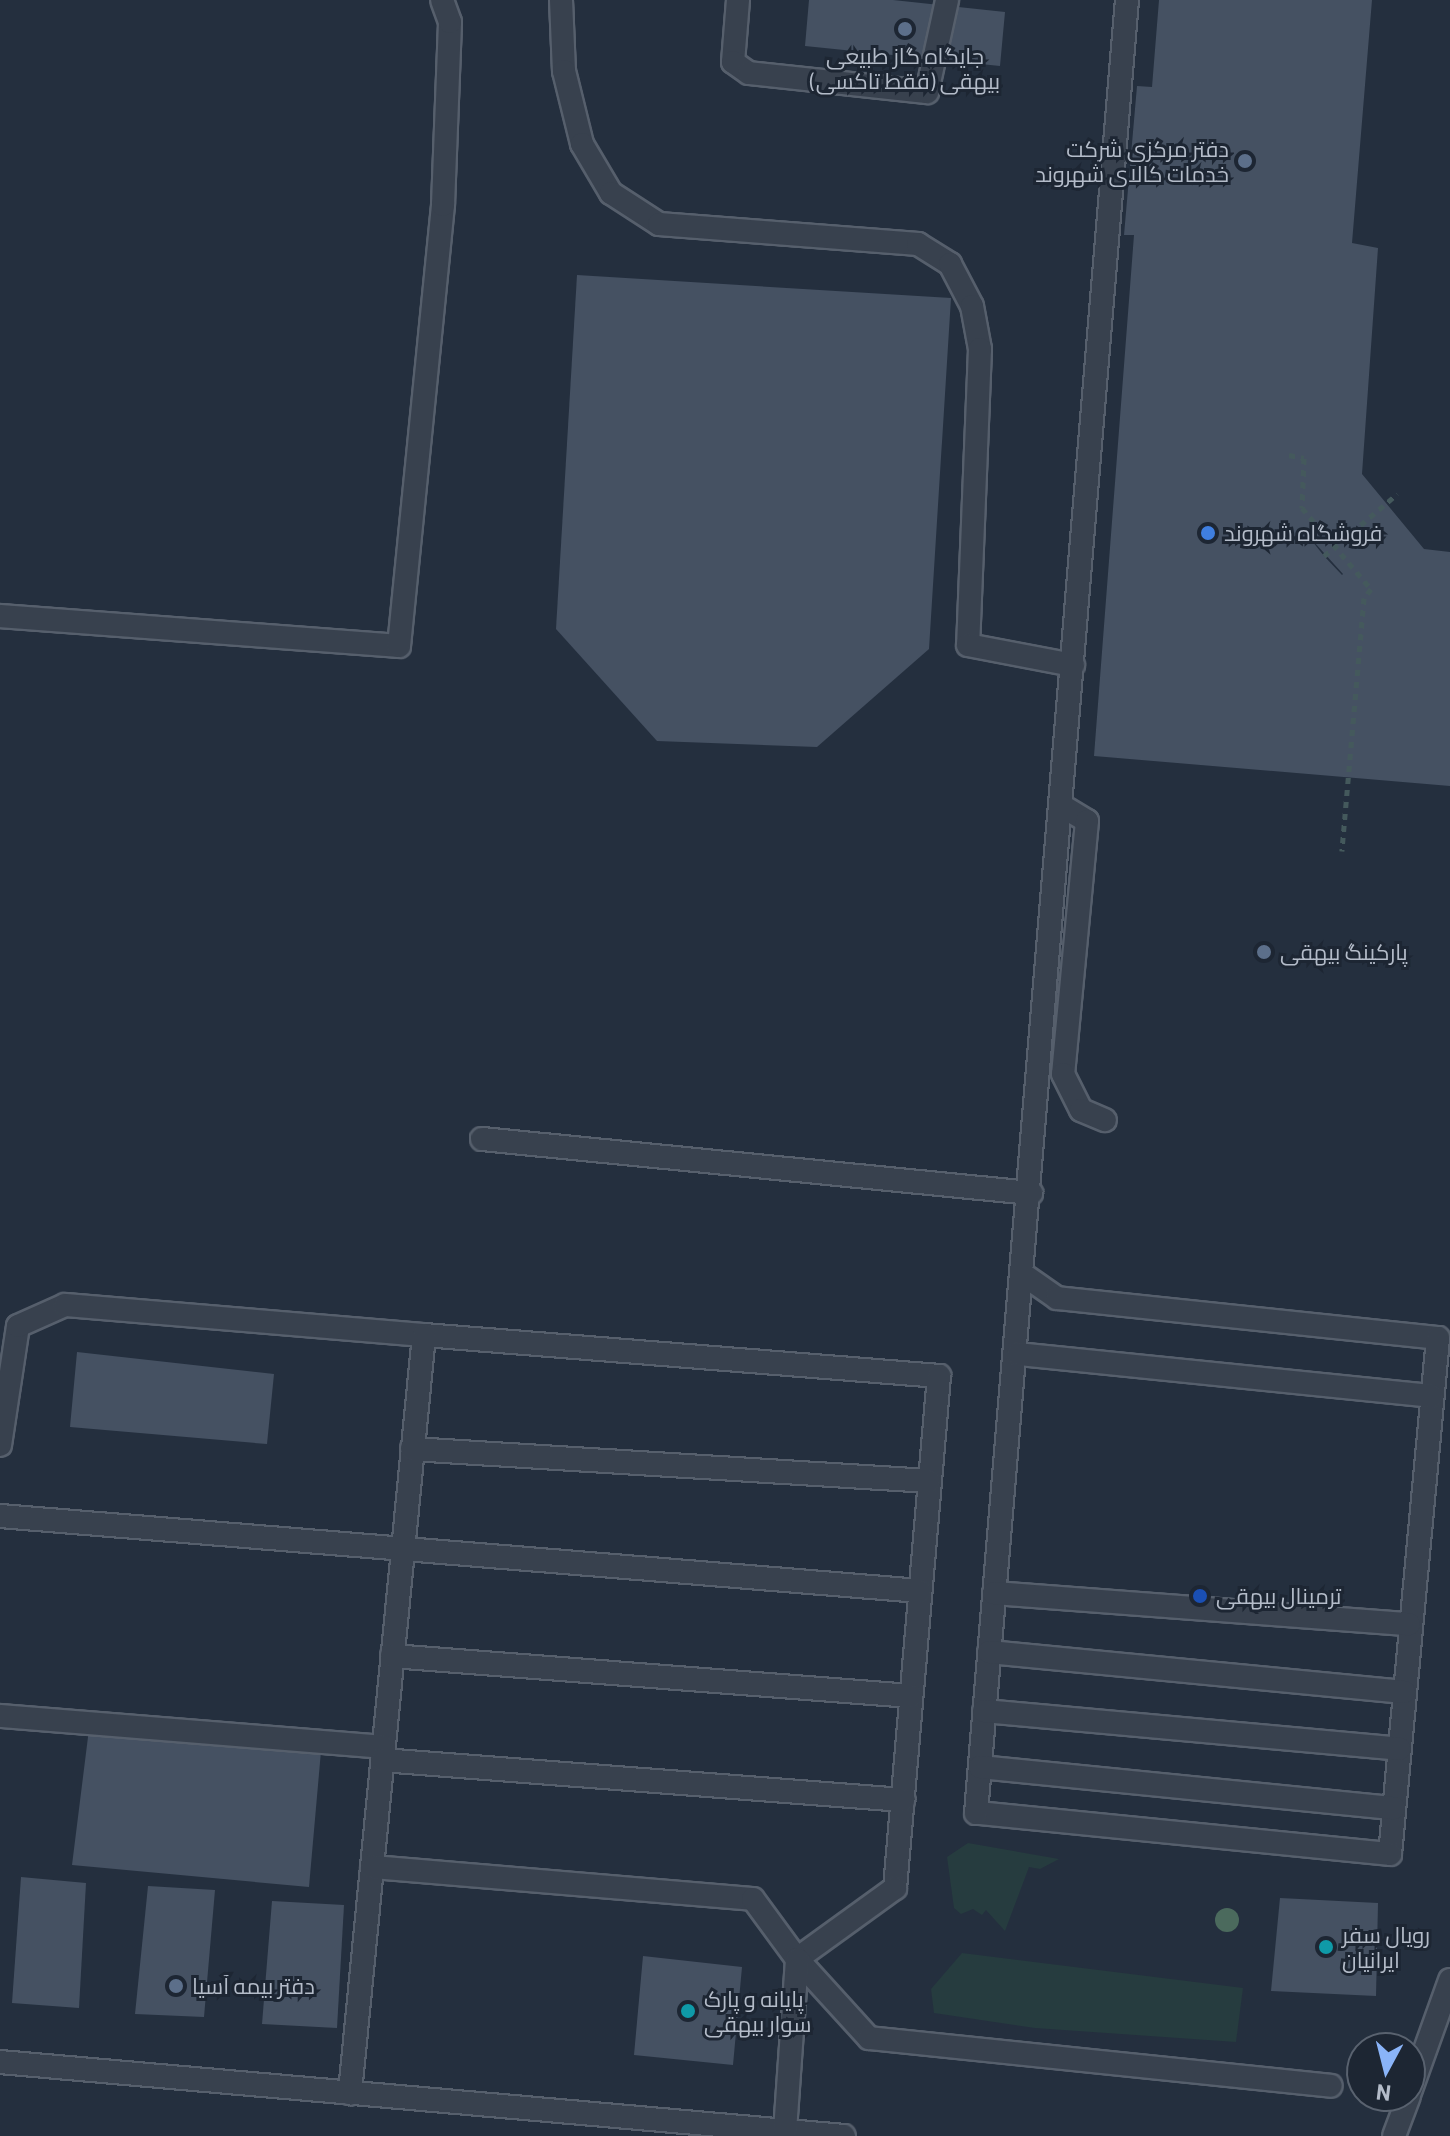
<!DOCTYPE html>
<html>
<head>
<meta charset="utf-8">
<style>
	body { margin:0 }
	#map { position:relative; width:1450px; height:2136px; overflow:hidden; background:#242f3e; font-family:Barlow,Cairo,sans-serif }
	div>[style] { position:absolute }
	.green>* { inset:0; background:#263c3f }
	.building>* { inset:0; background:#455162 }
	.path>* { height:5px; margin-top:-2.5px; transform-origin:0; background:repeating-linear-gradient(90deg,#44595c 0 6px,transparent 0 12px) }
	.roads { filter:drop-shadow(2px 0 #565f6c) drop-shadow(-2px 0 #565f6c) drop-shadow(0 2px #565f6c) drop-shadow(0 -2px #565f6c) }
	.lane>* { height:22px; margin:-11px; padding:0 11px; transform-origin:11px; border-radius:11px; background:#38414e }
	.trees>* { width:24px; height:24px; margin:-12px; border-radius:50%; background:#4b6a5d }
	.dots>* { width:22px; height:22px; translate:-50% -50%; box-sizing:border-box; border:4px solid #1d2633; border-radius:50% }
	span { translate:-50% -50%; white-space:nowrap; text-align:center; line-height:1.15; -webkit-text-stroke:6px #1d2633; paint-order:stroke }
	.poi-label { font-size:22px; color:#b4bcc9 }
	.right { translate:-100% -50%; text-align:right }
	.left { translate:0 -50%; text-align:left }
	.north { position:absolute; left:1346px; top:2032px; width:80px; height:80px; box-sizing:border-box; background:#1d2633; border:2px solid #59626f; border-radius:50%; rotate:187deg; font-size:22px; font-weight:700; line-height:32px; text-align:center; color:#b4bcc9 }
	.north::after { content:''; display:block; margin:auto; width:28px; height:36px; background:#8ab4f8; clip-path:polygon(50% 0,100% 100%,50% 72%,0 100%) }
</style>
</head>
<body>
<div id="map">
	<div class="green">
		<div style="clip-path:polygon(968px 1843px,1059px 1859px,1040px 1869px,1029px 1867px,1005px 1931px,986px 1910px,982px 1915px,973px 1909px,961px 1914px,954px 1908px,947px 1857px)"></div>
		<div style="clip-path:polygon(962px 1953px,1243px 1988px,1236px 2042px,1035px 2028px,934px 2013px,931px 1989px)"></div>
	</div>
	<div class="building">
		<div style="clip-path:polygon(809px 0,893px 0,1005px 12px,1000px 66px,805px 46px)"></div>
		<div style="clip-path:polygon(evenodd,1159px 0,1372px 0,1352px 243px,1378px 248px,1362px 474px,1424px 549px,1450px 552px,1450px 786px,1094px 756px,1134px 235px,1124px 235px,1137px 86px,1152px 87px,1159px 0,1305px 532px,1343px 574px,1342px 575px,1324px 556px,1305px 532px)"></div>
		<div style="clip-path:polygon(577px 275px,951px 298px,929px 649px,817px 747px,657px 741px,556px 629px)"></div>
		<div style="clip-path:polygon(77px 1352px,274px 1374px,267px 1444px,70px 1427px)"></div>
		<div style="clip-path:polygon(89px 1729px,321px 1751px,309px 1887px,72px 1865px)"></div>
		<div style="clip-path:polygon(21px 1877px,86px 1883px,79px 2008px,12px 2003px)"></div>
		<div style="clip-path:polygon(148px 1886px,215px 1890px,204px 2017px,135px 2014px)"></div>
		<div style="clip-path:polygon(1280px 1898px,1378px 1903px,1376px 1996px,1271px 1991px)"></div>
		<div style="clip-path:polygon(272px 1901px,344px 1905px,337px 2028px,262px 2024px)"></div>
		<div style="clip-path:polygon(643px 1956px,742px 1967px,733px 2065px,634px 2055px)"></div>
	</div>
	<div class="path">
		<div style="left:1289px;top:455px;width:15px;rotate:11deg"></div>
		<div style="left:1304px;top:458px;width:50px;rotate:92.3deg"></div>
		<div style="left:1302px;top:508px;width:106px;rotate:49.6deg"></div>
		<div style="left:1371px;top:589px;width:11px;rotate:128deg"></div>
		<div style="left:1364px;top:598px;width:254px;rotate:95deg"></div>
		<div style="left:1324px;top:556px;width:96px;rotate:-40.3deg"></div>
	</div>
	<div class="roads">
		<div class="lane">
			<div style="left:561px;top:0;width:71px;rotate:87.6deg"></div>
			<div style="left:564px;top:71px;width:75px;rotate:76.1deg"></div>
			<div style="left:582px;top:144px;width:57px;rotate:59.4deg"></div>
			<div style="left:611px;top:193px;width:57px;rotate:32.9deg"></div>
			<div style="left:659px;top:224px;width:260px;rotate:4.4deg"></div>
			<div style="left:918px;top:244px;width:38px;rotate:32deg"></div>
			<div style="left:950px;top:264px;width:47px;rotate:62.4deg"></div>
			<div style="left:972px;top:306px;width:44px;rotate:79.5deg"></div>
			<div style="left:980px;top:349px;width:296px;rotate:92.3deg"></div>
			<div style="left:968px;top:645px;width:107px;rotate:10.8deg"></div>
			<div style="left:738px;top:0;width:62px;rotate:94.6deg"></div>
			<div style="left:733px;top:62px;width:19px;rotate:35deg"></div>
			<div style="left:749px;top:73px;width:179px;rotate:6.1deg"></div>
			<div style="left:927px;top:92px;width:94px;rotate:-77.7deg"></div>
			<div style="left:0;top:616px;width:400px;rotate:4.3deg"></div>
			<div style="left:399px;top:646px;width:443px;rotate:-84.3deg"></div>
			<div style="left:443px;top:205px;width:183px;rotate:-87.8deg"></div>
			<div style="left:450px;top:22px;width:23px;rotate:-110deg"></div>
			<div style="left:1062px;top:806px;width:29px;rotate:31deg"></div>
			<div style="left:1087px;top:821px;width:254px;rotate:95.4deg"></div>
			<div style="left:1063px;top:1074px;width:40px;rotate:63.4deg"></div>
			<div style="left:1081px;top:1110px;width:26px;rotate:23deg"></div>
			<div style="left:482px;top:1139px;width:552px;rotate:5.62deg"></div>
			<div style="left:1024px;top:1275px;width:40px;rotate:34.9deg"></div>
			<div style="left:1057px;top:1298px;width:383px;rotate:6deg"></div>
			<div style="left:1438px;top:1338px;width:518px;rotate:95.31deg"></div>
			<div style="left:1390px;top:1854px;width:416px;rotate:-174.3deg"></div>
			<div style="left:976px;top:1813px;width:1819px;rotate:-85.24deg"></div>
			<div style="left:424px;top:1335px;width:517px;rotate:4.55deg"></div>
			<div style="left:939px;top:1376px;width:514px;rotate:94.91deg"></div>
			<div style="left:895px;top:1888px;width:121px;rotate:144.1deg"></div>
			<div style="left:1018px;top:1354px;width:416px;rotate:5.8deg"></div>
			<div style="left:0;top:1445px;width:120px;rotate:-81.4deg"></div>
			<div style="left:18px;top:1326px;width:51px;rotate:-24.1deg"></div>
			<div style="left:65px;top:1305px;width:360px;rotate:4.8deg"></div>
			<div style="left:424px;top:1335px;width:762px;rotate:95.58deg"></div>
			<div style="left:412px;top:1449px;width:518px;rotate:3.54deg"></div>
			<div style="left:0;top:1516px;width:923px;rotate:4.66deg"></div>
			<div style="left:994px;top:1593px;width:416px;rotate:4.3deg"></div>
			<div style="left:989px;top:1652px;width:417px;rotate:5.5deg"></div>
			<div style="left:392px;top:1656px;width:521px;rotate:4.41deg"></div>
			<div style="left:984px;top:1711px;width:417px;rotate:5.2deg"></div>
			<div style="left:0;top:1716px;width:384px;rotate:4.6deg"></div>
			<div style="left:382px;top:1760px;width:523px;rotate:4.39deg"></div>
			<div style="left:980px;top:1767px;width:416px;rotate:5.7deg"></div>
			<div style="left:372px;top:1867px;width:382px;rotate:4.8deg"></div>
			<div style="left:753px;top:1899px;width:74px;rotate:53.7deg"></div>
			<div style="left:797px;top:1959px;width:107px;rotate:47.7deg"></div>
			<div style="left:869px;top:2038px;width:464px;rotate:5.9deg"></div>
			<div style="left:0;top:2062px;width:847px;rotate:5.01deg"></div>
			<div style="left:1410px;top:2092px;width:119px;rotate:-70.3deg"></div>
			<div style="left:785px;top:2131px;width:172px;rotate:-86deg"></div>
			<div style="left:1394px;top:2136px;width:43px;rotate:-69.4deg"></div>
		</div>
	</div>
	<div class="trees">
		<div style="left:1227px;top:1920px"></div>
	</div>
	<div class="dots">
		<div style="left:905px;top:29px;background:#5c6f8a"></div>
		<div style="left:1245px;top:161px;background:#5c6f8a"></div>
		<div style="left:1208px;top:533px;background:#3f7fe0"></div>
		<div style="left:1264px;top:952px;background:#5c6f8a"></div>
		<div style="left:1200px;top:1596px;background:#1a4fb4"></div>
		<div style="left:1326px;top:1947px;background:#0f9aa8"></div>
		<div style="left:176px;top:1986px;background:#5c6f8a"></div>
		<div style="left:688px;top:2011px;background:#0f9aa8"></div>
	</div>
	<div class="poi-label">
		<span style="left:905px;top:68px">جایگاه گاز طبیعی<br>بیهقی (فقط تاکسی)</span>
		<span class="right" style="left:1229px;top:161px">دفتر مرکزی شرکت<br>خدمات کالای شهروند</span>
		<span class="left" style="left:1224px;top:533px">فروشگاه شهروند</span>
		<span class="left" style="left:1280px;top:952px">پارکینگ بیهقی</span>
		<span class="left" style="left:1216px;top:1596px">ترمینال بیهقی</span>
		<span class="left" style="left:1342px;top:1947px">رویال سفر<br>ایرانیان</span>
		<span class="left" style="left:192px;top:1986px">دفتر بیمه آسیا</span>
		<span class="left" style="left:704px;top:2011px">پایانه و پارک<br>سوار بیهقی</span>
	</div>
	<div class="north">N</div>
</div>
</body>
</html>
